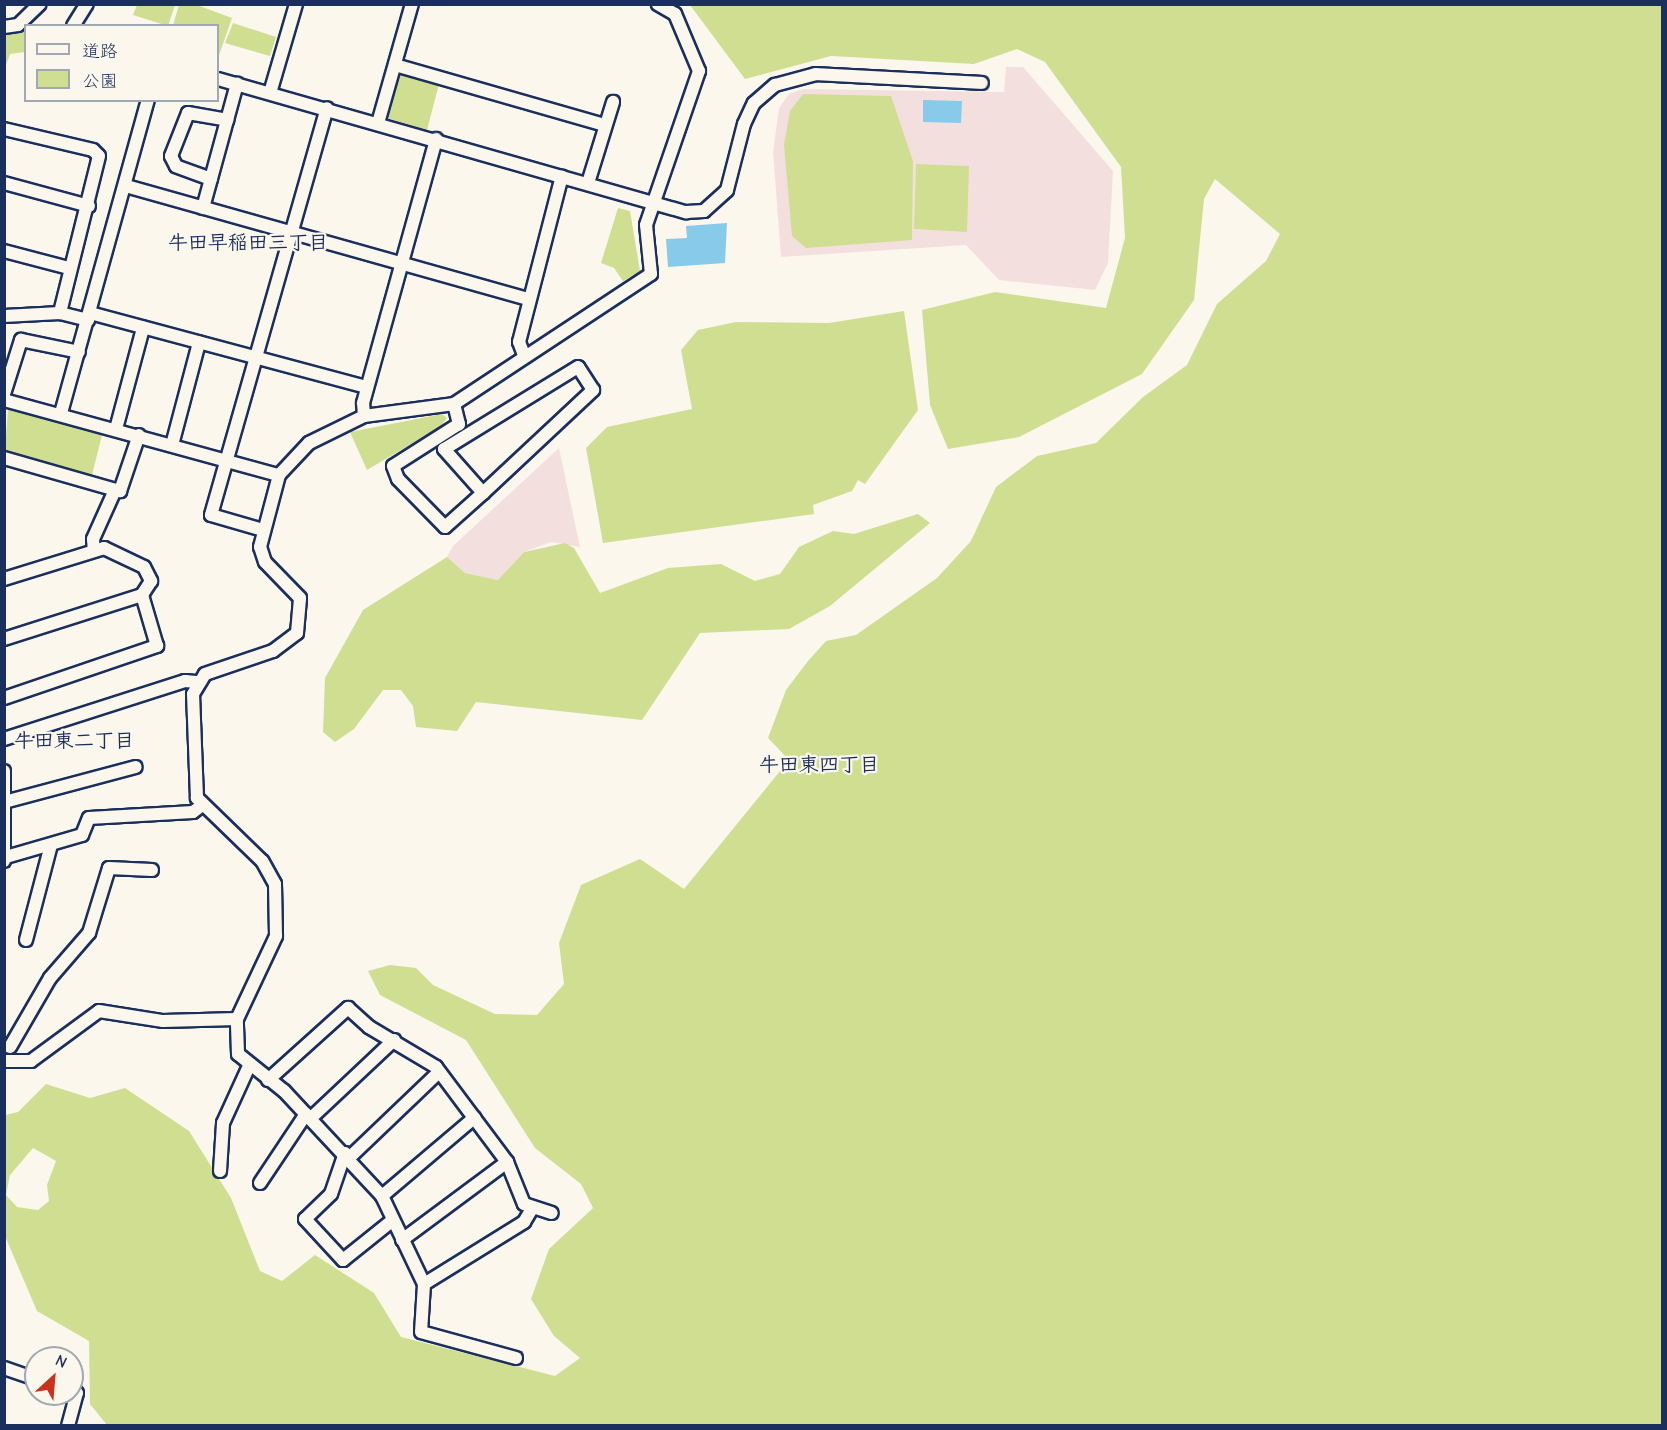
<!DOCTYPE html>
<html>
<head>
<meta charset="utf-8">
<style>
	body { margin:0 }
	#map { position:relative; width:1667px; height:1430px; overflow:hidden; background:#fbf7ec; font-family:"Comic Neue","Klee One",sans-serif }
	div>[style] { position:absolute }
	.built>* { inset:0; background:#f3e0de }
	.green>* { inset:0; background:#d0de92 }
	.water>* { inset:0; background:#88cae9 }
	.roads { filter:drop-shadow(2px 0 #1b2f5e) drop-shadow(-2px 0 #1b2f5e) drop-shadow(0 2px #1b2f5e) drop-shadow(0 -2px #1b2f5e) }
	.minor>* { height:12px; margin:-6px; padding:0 6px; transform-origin:6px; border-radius:6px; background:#fbf7ec }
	span { translate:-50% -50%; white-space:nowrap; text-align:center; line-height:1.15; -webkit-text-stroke:4.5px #fbf7ec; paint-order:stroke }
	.neighbourhood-label { font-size:20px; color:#1b2f5e; font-weight:700 }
	.frame { position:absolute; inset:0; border:6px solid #1b2f5e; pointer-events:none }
	.legend { position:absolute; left:24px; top:24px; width:195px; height:78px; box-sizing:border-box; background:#fbf7ec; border:2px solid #a1a7b3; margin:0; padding:8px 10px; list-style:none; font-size:18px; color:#1b2f5e }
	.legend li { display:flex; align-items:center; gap:12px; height:30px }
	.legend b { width:30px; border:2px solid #a1a7b3 }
	.north { position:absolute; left:24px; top:1346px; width:60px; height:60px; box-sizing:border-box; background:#fbf7ec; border:2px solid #a1a7b3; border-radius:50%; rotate:26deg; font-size:16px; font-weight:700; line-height:24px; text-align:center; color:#1b2f5e }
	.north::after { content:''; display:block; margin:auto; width:21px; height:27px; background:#c8321e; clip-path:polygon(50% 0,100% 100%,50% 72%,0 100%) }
</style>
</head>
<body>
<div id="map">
	<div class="built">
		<div style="clip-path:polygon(1006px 67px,1023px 67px,1113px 171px,1108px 263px,1095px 290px,999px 280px,966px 245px,781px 257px,773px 152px,779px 108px,789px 94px,803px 89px,1004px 92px)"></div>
		<div style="clip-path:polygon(559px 448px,580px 547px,551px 542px,524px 552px,498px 580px,465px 573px,447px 557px,453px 546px)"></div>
	</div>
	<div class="green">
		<div style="clip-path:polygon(137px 5px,137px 4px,175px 5px,168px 26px,133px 15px)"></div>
		<div style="clip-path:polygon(179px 5px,197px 5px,232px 18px,218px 58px,218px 26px,173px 25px)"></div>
		<div style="clip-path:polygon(evenodd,690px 5px,1662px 5px,1662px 1425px,107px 1425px,90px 1404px,89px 1341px,37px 1311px,5px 1236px,5px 1115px,18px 1112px,46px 1084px,90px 1098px,125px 1088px,189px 1131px,231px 1198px,260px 1271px,282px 1281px,315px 1255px,374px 1293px,401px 1337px,555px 1376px,580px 1358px,554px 1336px,531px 1299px,549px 1249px,593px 1208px,581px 1184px,535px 1148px,466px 1040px,380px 995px,368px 971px,390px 965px,416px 968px,433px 985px,495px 1014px,537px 1015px,564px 984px,559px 943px,581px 885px,640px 859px,684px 889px,789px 760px,768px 738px,786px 690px,808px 661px,826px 641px,856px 635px,937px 578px,971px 541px,996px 487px,1037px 456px,1096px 443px,1143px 397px,1187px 365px,1217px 304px,1266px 261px,1280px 234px,1215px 179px,1204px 199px,1194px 300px,1142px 374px,1019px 437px,948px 449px,930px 405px,922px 310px,995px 292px,1106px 308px,1125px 238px,1121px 167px,1045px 62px,1017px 49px,974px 64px,831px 56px,745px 79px,690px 5px,33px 1148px,56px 1161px,47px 1185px,49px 1201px,38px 1210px,17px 1207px,6px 1195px,10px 1175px,33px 1148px)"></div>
		<div style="clip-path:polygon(233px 23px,276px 37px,270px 56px,225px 43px)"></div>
		<div style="clip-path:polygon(25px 27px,25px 52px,10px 54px,5px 68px,5px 35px)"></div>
		<div style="clip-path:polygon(400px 72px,439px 84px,427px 130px,387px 118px)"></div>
		<div style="clip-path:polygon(803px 94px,891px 96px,913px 161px,912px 240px,806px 248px,792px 236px,784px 145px,790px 111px)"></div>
		<div style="clip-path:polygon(916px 164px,969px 166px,967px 232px,914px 229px)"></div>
		<div style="clip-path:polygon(618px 208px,630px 211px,640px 271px,623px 281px,614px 268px,601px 263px)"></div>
		<div style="clip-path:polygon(904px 311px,918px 410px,865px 484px,858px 480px,852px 491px,813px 505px,814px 514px,603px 543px,586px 448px,607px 427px,692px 409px,681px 350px,698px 330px,736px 322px,829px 323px)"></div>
		<div style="clip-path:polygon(8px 409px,103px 431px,92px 475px,5px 451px)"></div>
		<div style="clip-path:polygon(442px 414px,447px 418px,441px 426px,367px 470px,350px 432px)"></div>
		<div style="clip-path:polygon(918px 514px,930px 523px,830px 606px,789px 629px,700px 633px,642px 720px,476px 702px,457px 731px,416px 727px,413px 706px,401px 690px,383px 690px,354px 729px,335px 742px,323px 732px,325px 678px,363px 610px,447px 557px,465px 573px,498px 580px,524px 552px,565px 543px,574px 548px,600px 593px,668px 568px,721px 564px,755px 581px,780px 574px,799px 547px,833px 531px,854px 534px)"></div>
	</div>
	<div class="water">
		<div style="clip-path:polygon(923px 100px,962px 101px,961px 123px,923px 122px)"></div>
		<div style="clip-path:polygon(727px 223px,725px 263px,668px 267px,666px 239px,687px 238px,686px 226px)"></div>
	</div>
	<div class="roads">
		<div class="minor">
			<div style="left:73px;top:26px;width:26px;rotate:-58deg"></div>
			<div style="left:4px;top:27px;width:14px;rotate:-8deg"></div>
			<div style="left:18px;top:25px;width:30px;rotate:-44deg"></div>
			<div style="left:395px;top:65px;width:217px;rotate:16deg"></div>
			<div style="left:218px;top:79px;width:487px;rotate:15.9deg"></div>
			<div style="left:686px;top:212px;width:18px;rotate:-3deg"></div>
			<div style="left:704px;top:211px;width:31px;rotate:-42deg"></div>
			<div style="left:727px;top:190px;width:68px;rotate:-75.6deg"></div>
			<div style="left:744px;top:124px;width:23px;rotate:-65deg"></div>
			<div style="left:754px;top:103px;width:28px;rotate:-41deg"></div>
			<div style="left:775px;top:85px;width:42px;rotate:-15deg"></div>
			<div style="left:816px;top:74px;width:166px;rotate:3.1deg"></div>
			<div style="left:270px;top:93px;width:93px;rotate:-73.7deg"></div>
			<div style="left:378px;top:123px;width:124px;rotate:-74.1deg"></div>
			<div style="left:4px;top:129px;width:91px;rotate:13.3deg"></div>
			<div style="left:93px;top:150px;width:8px;rotate:45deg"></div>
			<div style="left:99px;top:156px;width:162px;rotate:104deg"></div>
			<div style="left:60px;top:313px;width:29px;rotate:14deg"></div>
			<div style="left:211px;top:179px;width:37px;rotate:-160deg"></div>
			<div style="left:176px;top:166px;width:11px;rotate:-117deg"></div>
			<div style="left:171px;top:156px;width:46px;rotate:-68.4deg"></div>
			<div style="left:188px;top:113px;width:40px;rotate:10deg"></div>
			<div style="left:4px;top:183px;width:88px;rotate:15.1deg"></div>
			<div style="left:588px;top:183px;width:85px;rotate:-72.8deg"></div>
			<div style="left:126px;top:186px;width:418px;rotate:15.7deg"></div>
			<div style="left:203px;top:208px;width:129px;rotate:-74.7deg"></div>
			<div style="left:4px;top:251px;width:67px;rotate:14.7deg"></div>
			<div style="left:90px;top:313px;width:287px;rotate:15deg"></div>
			<div style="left:4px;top:316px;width:56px;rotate:-3.1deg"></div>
			<div style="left:524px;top:355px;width:14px;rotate:-111deg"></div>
			<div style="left:519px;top:342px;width:171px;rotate:-75.5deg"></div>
			<div style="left:4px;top:394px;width:57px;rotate:-72.5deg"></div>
			<div style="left:21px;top:340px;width:59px;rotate:11.7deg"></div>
			<div style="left:4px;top:400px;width:285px;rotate:15.3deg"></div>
			<div style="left:454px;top:404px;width:21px;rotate:76deg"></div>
			<div style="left:459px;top:424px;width:78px;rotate:147.5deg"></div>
			<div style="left:393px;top:466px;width:14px;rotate:69deg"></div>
			<div style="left:398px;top:479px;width:67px;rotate:45.6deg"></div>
			<div style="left:445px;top:527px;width:51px;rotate:-41.8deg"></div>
			<div style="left:483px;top:493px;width:151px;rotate:-43.1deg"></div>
			<div style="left:593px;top:390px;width:27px;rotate:-123deg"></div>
			<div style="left:578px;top:367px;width:157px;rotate:148.5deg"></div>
			<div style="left:444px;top:449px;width:59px;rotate:48.4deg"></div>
			<div style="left:61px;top:413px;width:325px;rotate:-74.5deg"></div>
			<div style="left:364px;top:416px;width:13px;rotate:-94deg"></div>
			<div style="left:363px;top:403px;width:274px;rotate:-74.5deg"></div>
			<div style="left:116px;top:429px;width:105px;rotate:-75deg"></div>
			<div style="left:172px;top:445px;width:106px;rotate:-75.2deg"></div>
			<div style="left:4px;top:458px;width:121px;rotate:15.9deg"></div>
			<div style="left:120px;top:491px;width:59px;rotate:-71.3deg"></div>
			<div style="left:263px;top:530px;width:54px;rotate:-163.9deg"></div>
			<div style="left:211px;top:515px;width:423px;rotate:-74.1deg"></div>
			<div style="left:94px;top:551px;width:12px;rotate:-95deg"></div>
			<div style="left:93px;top:539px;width:54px;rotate:-65.8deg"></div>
			<div style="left:4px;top:579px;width:105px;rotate:-17.2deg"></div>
			<div style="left:104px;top:548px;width:44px;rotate:25.4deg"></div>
			<div style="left:144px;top:567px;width:16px;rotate:63deg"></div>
			<div style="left:151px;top:581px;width:17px;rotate:123deg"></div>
			<div style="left:142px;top:595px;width:145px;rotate:162.3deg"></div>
			<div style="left:4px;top:698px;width:162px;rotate:-18.8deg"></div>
			<div style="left:157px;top:646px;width:53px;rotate:-106.4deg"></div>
			<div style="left:4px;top:739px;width:190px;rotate:-17.8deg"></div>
			<div style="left:185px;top:681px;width:11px;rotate:5deg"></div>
			<div style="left:4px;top:771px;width:90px;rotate:90deg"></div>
			<div style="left:8px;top:801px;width:132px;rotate:-14.9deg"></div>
			<div style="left:6px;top:857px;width:79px;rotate:-16.1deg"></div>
			<div style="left:82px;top:835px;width:18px;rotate:-68deg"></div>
			<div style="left:89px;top:818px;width:104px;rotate:-3.3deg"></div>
			<div style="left:193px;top:812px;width:10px;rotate:-37deg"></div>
			<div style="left:26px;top:940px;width:98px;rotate:-75.3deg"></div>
			<div style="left:10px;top:1047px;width:80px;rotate:-59.9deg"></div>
			<div style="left:50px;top:978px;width:60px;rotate:-49.1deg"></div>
			<div style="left:89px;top:933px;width:68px;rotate:-72.9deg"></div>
			<div style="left:109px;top:868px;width:43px;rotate:2.7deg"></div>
			<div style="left:4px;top:1061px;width:27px"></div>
			<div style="left:31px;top:1061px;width:84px;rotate:-36.3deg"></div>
			<div style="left:99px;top:1011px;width:65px;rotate:8.9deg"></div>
			<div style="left:163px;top:1021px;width:74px;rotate:-1.5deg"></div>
			<div style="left:268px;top:1080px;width:108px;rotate:-42deg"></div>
			<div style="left:348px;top:1008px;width:28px;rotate:42deg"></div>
			<div style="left:369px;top:1027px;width:78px;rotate:30.8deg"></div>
			<div style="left:436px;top:1067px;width:119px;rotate:53.2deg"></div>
			<div style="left:507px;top:1162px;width:45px;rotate:68deg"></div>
			<div style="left:524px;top:1204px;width:29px;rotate:18deg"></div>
			<div style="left:311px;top:1118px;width:114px;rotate:-43.2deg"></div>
			<div style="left:345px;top:1153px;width:43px;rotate:108.9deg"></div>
			<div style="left:331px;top:1194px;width:36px;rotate:136deg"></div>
			<div style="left:305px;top:1219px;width:56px;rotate:47.2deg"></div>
			<div style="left:343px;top:1260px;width:64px;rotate:-38.7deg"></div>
			<div style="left:350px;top:1157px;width:123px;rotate:-43.7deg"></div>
			<div style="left:220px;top:1171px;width:48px;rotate:-86.4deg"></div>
			<div style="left:223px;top:1123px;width:63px;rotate:-65.5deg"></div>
			<div style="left:260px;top:1183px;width:83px;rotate:-56.3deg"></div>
			<div style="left:382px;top:1196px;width:121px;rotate:-40.3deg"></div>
			<div style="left:402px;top:1240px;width:131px;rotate:-36.6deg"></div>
			<div style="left:424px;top:1284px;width:118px;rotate:-31.8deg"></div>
			<div style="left:524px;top:1222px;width:17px;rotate:-59deg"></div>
			<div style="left:516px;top:1358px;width:98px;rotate:-164.7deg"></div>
			<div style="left:421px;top:1332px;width:48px;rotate:-86.4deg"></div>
			<div style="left:424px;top:1284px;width:98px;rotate:-115.5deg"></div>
			<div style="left:382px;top:1196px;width:144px;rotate:-133deg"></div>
			<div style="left:284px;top:1091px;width:59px;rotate:-141.2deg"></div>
			<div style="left:238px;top:1054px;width:35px;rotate:-92deg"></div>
			<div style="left:237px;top:1019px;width:92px;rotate:-64.8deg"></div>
			<div style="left:276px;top:936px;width:52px;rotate:-91.1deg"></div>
			<div style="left:275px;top:884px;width:26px;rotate:-119deg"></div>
			<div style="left:262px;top:861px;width:91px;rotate:-135.9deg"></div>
			<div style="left:197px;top:798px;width:104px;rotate:-92.2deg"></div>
			<div style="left:193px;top:694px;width:23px;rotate:-59deg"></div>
			<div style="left:205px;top:674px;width:72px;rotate:-18.7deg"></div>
			<div style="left:273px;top:651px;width:30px;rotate:-37deg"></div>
			<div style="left:297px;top:633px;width:35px;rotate:-85deg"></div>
			<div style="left:300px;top:598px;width:50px;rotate:-134.2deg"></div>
			<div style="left:265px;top:562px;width:16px;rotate:-108deg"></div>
			<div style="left:260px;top:547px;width:74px;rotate:-75.2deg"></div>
			<div style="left:279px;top:475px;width:44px;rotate:-46.8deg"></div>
			<div style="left:309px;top:443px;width:61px;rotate:-26.1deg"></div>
			<div style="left:364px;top:416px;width:91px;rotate:-7.6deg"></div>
			<div style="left:454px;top:404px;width:236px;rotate:-33.4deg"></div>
			<div style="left:651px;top:274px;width:49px;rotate:-95.8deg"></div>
			<div style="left:646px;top:225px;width:163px;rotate:-71deg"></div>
			<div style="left:699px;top:71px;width:62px;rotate:-112.8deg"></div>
			<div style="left:675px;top:14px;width:20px;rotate:-150deg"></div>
			<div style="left:4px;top:1368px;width:34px;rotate:19deg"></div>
			<div style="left:68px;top:1426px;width:34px;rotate:-75deg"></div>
			<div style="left:77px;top:1393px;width:5px;rotate:-158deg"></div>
		</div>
	</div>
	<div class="neighbourhood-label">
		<span style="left:248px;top:242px">牛田早稲田三丁目</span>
		<span style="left:74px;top:740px">牛田東二丁目</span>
		<span style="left:819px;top:764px">牛田東四丁目</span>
	</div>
	<div class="frame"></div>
	<ul class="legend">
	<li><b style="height:8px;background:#fbf7ec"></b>道路</li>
	<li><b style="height:16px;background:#d0de92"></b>公園</li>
	</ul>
	<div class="north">N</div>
</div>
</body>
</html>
